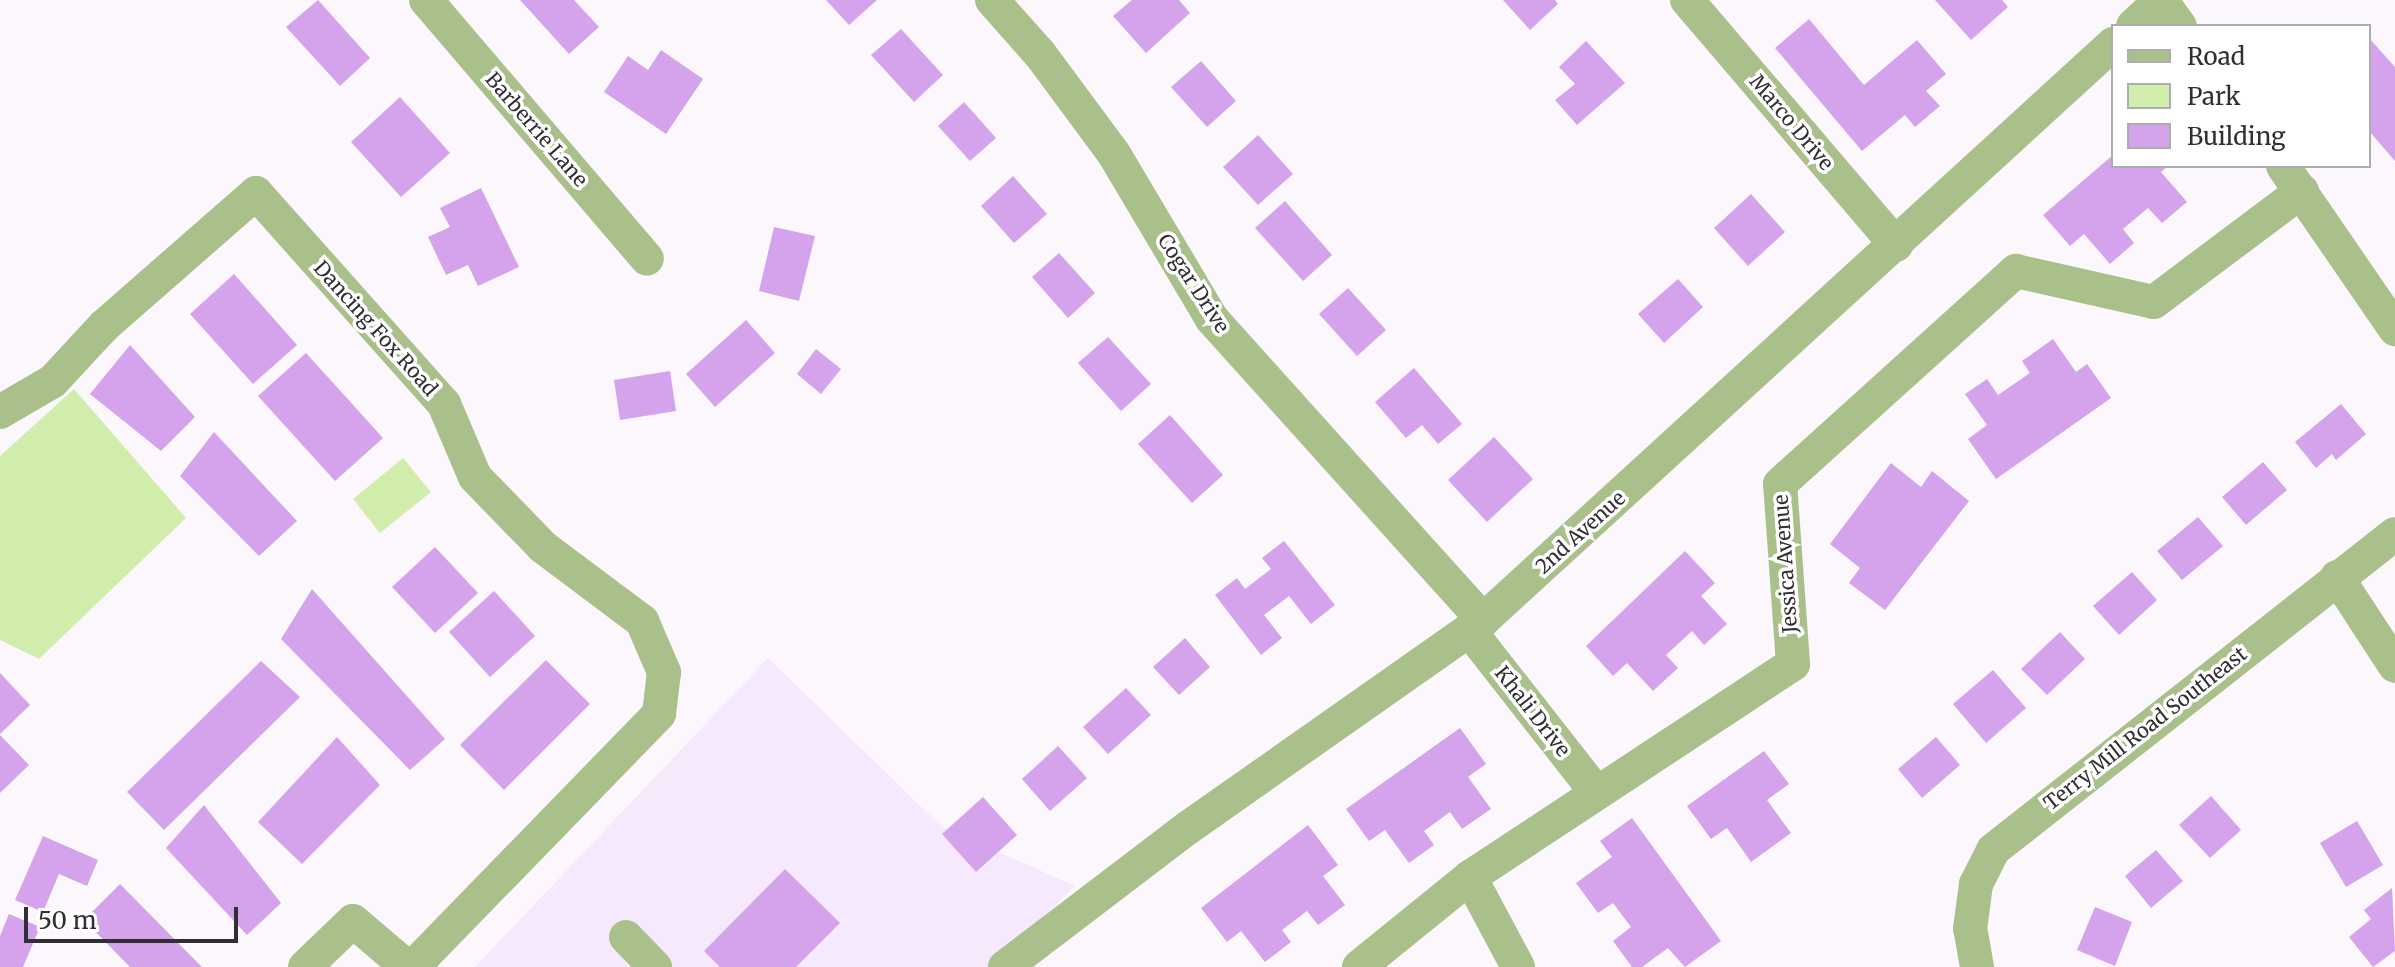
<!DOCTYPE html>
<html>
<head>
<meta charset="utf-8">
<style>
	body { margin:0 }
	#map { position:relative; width:2395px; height:967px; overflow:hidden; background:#fbf7fd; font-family:Merriweather,serif }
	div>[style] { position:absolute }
	.built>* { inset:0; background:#f6e8fd }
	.green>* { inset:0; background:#d1edab }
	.building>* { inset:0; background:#d4a3ec }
	.minor>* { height:34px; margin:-17px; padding:0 17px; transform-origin:17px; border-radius:17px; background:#a9c08a }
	span { translate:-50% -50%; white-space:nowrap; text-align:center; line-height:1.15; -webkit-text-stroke:7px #fff; paint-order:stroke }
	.street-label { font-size:20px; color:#322f34 }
	.legend { position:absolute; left:2111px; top:24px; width:260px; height:144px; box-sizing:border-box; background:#fff; border:2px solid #adacae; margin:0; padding:10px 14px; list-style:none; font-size:24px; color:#322f34 }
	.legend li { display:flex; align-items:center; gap:16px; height:40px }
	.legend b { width:40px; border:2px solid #adacae }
	.scale { position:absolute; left:24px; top:907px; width:214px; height:36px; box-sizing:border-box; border:4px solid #322f34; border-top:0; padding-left:10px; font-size:24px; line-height:28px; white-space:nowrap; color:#322f34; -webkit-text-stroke:6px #fff; paint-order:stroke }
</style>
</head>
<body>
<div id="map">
	<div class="built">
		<div style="clip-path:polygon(768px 658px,942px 827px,1075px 886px,992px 967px,475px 967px)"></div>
	</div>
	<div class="green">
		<div style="clip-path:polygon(74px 389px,186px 518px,39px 659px,0 640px,0 456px)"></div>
		<div style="clip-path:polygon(403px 458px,431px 492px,380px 533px,353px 499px)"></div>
	</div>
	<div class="building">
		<div style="clip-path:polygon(318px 0,370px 58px,340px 86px,286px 27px)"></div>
		<div style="clip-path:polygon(520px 0,574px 0,599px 27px,569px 54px)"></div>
		<div style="clip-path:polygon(826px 0,877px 0,849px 25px)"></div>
		<div style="clip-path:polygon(1132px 0,1179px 0,1190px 13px,1146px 53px,1113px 16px)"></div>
		<div style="clip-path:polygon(1503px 0,1555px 0,1558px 4px,1530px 30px)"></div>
		<div style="clip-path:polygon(1935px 0,2002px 0,2008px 7px,1971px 40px)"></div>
		<div style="clip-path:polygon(1809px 19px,1864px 85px,1917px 40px,1946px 74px,1926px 91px,1940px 106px,1915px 127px,1905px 115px,1862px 151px,1775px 48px)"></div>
		<div style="clip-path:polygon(901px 29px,943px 75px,914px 102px,871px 55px)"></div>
		<div style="clip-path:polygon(2369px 38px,2395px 67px,2395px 161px,2369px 131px)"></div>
		<div style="clip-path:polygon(1586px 41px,1625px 83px,1577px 125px,1555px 100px,1575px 84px,1559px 67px)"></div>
		<div style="clip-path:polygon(661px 50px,703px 79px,666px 134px,604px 92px,628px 56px,648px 70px)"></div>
		<div style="clip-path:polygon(1201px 61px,1236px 101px,1207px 127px,1171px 87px)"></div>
		<div style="clip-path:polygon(400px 97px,450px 153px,401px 197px,351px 142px)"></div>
		<div style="clip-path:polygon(964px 102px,996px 138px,970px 161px,938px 126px)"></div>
		<div style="clip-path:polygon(1258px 135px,1293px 174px,1258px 205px,1223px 167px)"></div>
		<div style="clip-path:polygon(2113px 155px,2113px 166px,2168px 166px,2161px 172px,2187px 202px,2162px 223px,2148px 208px,2123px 229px,2134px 243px,2110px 264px,2084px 234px,2070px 246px,2043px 215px)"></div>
		<div style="clip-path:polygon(1013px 176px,1047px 214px,1014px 243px,981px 206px)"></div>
		<div style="clip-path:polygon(481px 188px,519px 267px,478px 286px,468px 265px,446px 275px,428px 237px,450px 227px,440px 208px)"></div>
		<div style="clip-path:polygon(1751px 194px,1785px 232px,1748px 266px,1714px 228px)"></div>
		<div style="clip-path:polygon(1285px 201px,1332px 255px,1303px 281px,1255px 228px)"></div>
		<div style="clip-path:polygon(774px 227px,815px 236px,799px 301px,759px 291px)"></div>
		<div style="clip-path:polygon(1059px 253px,1095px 293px,1068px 318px,1032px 277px)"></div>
		<div style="clip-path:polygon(234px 274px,297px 345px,253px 384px,190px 314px)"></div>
		<div style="clip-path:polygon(1678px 279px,1703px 307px,1664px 343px,1638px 314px)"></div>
		<div style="clip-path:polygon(1348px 288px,1386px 330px,1357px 356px,1319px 314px)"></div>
		<div style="clip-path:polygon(746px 320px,775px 353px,715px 407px,686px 374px)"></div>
		<div style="clip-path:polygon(1108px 337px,1151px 384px,1121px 411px,1078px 363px)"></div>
		<div style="clip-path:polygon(2053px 339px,2076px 372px,2087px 364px,2111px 398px,1996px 479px,1968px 439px,1987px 425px,1965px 394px,1987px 379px,1998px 395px,2030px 373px,2022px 361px)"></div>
		<div style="clip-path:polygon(130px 345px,195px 417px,161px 451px,90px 394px)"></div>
		<div style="clip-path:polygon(816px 349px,841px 369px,821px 394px,797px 374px)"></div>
		<div style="clip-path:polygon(306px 353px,383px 438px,335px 481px,258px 396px)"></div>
		<div style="clip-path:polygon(1414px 368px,1462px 424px,1438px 444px,1422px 425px,1406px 438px,1375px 402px)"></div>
		<div style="clip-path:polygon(670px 371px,676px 411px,620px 420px,614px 380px)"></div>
		<div style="clip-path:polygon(2341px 404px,2366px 434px,2336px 460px,2332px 454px,2316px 468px,2295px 442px)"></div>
		<div style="clip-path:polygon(1170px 415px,1223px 475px,1192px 503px,1138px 444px)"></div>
		<div style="clip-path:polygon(214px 432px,297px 521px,259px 556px,180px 476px)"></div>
		<div style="clip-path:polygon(1494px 437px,1533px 479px,1487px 522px,1448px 480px)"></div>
		<div style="clip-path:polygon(2263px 462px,2287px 490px,2246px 525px,2222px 497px)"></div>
		<div style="clip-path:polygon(1891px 463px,1921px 487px,1932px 471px,1969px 501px,1885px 610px,1849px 583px,1860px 568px,1830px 544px)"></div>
		<div style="clip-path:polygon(2198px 517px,2223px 546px,2182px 580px,2157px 551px)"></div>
		<div style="clip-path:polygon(1284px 541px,1335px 605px,1311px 624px,1289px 596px,1264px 615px,1282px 638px,1261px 655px,1215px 595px,1237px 578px,1245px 589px,1271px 569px,1262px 558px)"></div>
		<div style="clip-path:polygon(435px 547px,478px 593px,435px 633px,392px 587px)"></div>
		<div style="clip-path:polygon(1685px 551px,1715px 583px,1701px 596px,1727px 624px,1704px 645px,1692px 631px,1666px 655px,1678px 668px,1653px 691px,1627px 663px,1613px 676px,1586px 646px)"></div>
		<div style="clip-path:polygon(2132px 572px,2157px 600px,2119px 635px,2093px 606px)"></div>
		<div style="clip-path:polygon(312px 589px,445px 739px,410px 770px,281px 639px)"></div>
		<div style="clip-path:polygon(494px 591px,535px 636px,490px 677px,449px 632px)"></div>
		<div style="clip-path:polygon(2060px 632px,2085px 659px,2047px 695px,2021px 669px)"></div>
		<div style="clip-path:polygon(1185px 638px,1210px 667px,1179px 695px,1153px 667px)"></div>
		<div style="clip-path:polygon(546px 660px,590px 704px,504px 790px,460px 745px)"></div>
		<div style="clip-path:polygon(261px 661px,300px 697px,164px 830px,127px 792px)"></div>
		<div style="clip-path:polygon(1993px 670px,2026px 708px,1986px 743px,1953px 704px)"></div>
		<div style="clip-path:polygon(0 673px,30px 705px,0 734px)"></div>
		<div style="clip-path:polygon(1126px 688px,1151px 715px,1108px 754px,1083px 727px)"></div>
		<div style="clip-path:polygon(1460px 728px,1486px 764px,1468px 777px,1491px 809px,1462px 829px,1450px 812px,1424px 831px,1434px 845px,1409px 863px,1385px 830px,1369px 841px,1346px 809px)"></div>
		<div style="clip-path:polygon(0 735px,29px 765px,0 793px)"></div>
		<div style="clip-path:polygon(337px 737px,380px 785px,302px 864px,258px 822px)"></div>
		<div style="clip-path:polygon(1936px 737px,1960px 765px,1922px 798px,1898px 769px)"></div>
		<div style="clip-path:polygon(1058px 746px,1087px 778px,1050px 811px,1022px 779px)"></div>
		<div style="clip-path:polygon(1764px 751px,1789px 784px,1767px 800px,1791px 833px,1751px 862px,1727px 828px,1711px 839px,1687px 806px)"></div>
		<div style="clip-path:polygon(2211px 796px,2241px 830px,2210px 858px,2179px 825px)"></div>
		<div style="clip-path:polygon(983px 797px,1017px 835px,976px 872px,942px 834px)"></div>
		<div style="clip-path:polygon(204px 805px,281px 903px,247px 935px,166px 848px)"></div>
		<div style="clip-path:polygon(1632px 818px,1721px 941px,1685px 967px,1668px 948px,1642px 967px,1632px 967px,1613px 941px,1631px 927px,1613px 903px,1598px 913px,1576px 883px,1612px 857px,1600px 841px)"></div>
		<div style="clip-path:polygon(2357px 821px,2383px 865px,2346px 887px,2320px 843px)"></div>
		<div style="clip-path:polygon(1308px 825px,1338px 865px,1323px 876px,1345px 905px,1318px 925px,1307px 911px,1282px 930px,1291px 942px,1265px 962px,1241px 931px,1227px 942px,1201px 908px)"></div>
		<div style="clip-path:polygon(43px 836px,98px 860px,87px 886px,59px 874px,43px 912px,15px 900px)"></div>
		<div style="clip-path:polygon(2156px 850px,2183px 881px,2151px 908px,2125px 876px)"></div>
		<div style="clip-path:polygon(785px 869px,840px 923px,796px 967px,720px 967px,704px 951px)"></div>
		<div style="clip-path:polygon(120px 884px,202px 967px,130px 967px,84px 920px)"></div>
		<div style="clip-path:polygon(2392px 888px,2395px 951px,2373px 967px,2349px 937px,2371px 919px,2364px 910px)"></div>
		<div style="clip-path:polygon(2095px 907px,2132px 922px,2115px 966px,2077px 950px)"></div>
		<div style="clip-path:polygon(9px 914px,40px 927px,23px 967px,0 967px,0 936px)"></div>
	</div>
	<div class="minor">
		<div style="left:426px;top:0;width:340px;rotate:49.5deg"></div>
		<div style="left:992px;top:0;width:72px;rotate:48.4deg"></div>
		<div style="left:1040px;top:54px;width:124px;rotate:53.5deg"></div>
		<div style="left:1114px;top:154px;width:192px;rotate:59.3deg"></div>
		<div style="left:1212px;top:319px;width:405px;rotate:48deg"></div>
		<div style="left:1687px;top:0;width:322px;rotate:49.5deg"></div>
		<div style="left:2161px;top:0;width:32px;rotate:54deg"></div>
		<div style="left:2133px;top:26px;width:38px;rotate:-43deg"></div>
		<div style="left:2283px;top:166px;width:198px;rotate:55.5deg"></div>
		<div style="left:0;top:412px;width:61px;rotate:-30.3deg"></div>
		<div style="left:53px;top:381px;width:75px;rotate:-47.2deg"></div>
		<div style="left:104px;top:326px;width:202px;rotate:-41.2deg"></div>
		<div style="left:256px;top:193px;width:283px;rotate:48.3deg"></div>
		<div style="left:444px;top:404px;width:79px;rotate:67deg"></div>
		<div style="left:475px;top:477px;width:98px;rotate:45.8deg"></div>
		<div style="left:543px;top:547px;width:124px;rotate:36.8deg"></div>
		<div style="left:642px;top:621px;width:56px;rotate:66.7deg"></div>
		<div style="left:664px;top:672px;width:42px;rotate:96.8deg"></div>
		<div style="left:659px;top:714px;width:353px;rotate:134.2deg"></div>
		<div style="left:2337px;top:577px;width:106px;rotate:56.9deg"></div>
		<div style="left:1469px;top:630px;width:207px;rotate:51.9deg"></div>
		<div style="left:1470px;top:877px;width:102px;rotate:61.9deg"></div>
		<div style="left:626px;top:937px;width:42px;rotate:46deg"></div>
		<div style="left:305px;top:967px;width:66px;rotate:-43.8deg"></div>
		<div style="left:353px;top:921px;width:71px;rotate:40.4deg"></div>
		<div style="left:1005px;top:967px;width:231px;rotate:-37.3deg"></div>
		<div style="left:1189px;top:827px;width:360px;rotate:-35.1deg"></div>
		<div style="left:1483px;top:620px;width:854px;rotate:-42.44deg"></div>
		<div style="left:1359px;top:967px;width:143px;rotate:-39deg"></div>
		<div style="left:1470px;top:877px;width:387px;rotate:-33.4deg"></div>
		<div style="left:1793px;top:664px;width:180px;rotate:-94.1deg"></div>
		<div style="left:1780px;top:484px;width:318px;rotate:-42.1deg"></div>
		<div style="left:2016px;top:271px;width:141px;rotate:12.7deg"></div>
		<div style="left:2154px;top:302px;width:185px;rotate:-36.9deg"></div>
		<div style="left:1977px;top:967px;width:39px;rotate:-100deg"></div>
		<div style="left:1970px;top:929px;width:45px;rotate:-82.4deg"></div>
		<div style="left:1976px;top:884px;width:38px;rotate:-63deg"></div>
		<div style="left:1993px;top:850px;width:511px;rotate:-38.17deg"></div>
	</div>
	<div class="street-label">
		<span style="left:1792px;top:122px;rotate:50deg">Marco Drive</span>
		<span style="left:537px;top:129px;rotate:49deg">Barberrie Lane</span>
		<span style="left:1194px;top:283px;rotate:57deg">Cogar Drive</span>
		<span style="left:376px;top:328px;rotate:48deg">Dancing Fox Road</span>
		<span style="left:1580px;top:532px;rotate:-42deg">2nd Avenue</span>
		<span style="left:1785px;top:564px;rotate:-94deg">Jessica Avenue</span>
		<span style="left:1533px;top:711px;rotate:52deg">Khali Drive</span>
		<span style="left:2145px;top:728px;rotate:-38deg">Terry Mill Road Southeast</span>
	</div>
	<ul class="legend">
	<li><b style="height:10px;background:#a9c08a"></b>Road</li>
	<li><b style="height:22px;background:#d1edab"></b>Park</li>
	<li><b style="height:22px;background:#d4a3ec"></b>Building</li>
	</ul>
	<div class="scale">50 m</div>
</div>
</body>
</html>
